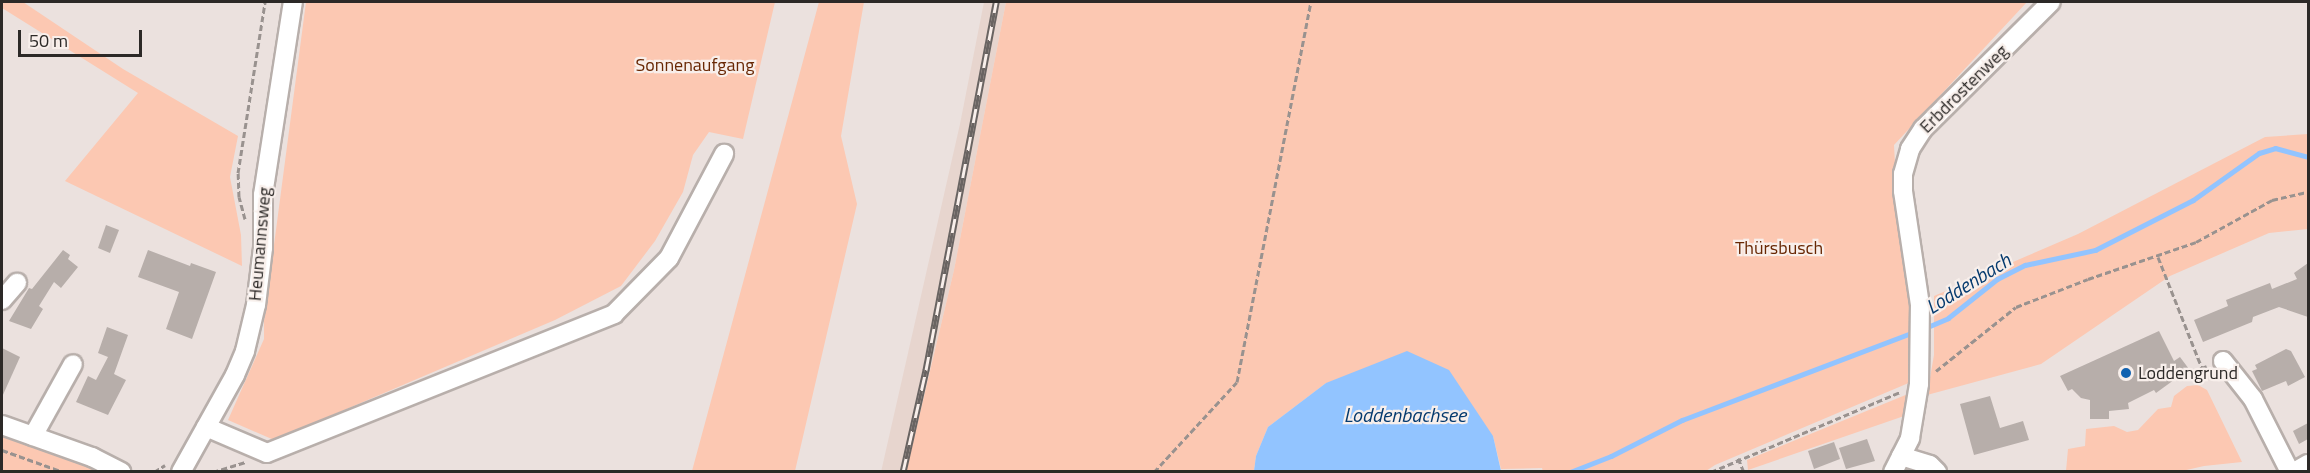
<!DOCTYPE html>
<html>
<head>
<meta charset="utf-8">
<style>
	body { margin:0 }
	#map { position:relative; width:2310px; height:473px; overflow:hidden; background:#ebe1de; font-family:"Titillium Web",sans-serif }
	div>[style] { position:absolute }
	.built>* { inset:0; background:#e7d5ce }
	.green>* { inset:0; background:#fcc8b2 }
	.water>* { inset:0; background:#92c4ff }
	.stream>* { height:5px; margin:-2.5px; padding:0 2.5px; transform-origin:2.5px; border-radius:2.5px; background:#92c4ff }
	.building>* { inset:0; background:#b7aeaa }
	.path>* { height:3px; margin-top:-1.5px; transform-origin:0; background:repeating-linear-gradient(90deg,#99928f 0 6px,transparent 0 9px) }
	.roads { filter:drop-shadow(2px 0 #b8afab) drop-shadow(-2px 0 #b8afab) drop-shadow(0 2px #b8afab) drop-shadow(0 -2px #b8afab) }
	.minor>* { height:18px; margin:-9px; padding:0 9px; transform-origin:9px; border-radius:9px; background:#fff }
	.rail>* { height:7px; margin-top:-3.5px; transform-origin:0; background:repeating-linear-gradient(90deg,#f8efeb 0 14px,#696462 0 28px); box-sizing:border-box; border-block:2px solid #696462 }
	.dots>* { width:16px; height:16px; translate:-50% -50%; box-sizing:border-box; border:3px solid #f8efeb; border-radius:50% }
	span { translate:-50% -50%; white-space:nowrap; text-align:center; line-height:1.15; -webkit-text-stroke:4.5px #f8efeb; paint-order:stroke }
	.park-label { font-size:18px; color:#682703 }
	.street-label { font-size:18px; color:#2c2927 }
	.poi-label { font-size:18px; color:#2c2927 }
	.left { translate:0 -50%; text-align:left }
	.water-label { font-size:20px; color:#053a6e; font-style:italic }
	.frame { position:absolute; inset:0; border:3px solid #2c2927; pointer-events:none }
	.scale { position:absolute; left:18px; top:30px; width:124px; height:27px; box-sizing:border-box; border:3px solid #2c2927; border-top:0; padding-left:8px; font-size:18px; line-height:21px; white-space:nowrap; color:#2c2927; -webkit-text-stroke:4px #f8efeb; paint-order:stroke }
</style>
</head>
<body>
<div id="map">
	<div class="built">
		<div style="clip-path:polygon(984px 2px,1006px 2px,954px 270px,906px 471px,881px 472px,960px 124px)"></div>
	</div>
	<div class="green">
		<div style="clip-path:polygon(2px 2px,23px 2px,123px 69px,238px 136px,230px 177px,241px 235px,242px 266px,65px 181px,138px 93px,2px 8px)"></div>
		<div style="clip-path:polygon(306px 2px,775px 2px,743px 139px,709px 132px,693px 155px,683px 192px,655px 241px,621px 286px,555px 320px,274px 440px,228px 420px,264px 339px,264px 321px)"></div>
		<div style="clip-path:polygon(819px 2px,864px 2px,841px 136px,857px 204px,795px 471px,692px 471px)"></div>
		<div style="clip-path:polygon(1006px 2px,2027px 2px,1894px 145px,1899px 237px,1911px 298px,1911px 382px,1715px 465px,1706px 471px,1543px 472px,1542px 468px,1501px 469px,1493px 436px,1326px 383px,1268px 427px,1256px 456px,1254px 471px,906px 472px,954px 270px)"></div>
		<div style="clip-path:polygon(2308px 134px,2308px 229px,2269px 233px,2170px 276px,2041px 364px,1927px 395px,1934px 355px,1934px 296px,2078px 234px,2265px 137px)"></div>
		<div style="clip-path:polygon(2198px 385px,2207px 390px,2242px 462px,2204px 466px,2182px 471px,2066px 471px,2068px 449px,2085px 446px,2086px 429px,2114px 426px,2127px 432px,2138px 430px,2158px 409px,2171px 407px,2174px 396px,2187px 386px)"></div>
		<div style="clip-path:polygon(1908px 394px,1907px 415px,1748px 470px,1747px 460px)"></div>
		<div style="clip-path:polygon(2px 436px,65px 457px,96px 471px,2px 471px)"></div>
	</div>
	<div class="water">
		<div style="clip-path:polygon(1407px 351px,1449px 370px,1493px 436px,1501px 471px,1254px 471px,1256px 456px,1268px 427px,1326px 383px)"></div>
	</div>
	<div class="stream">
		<div style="left:1925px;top:328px;width:25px;rotate:-23deg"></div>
		<div style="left:1948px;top:318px;width:63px;rotate:-38.5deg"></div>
		<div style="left:1997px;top:279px;width:31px;rotate:-27deg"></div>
		<div style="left:2025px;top:265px;width:72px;rotate:-12.1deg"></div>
		<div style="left:2095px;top:250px;width:110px;rotate:-27deg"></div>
		<div style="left:2193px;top:200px;width:81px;rotate:-35.5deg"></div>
		<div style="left:2259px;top:153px;width:17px;rotate:-17deg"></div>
		<div style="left:2275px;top:148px;width:34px;rotate:15deg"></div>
		<div style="left:1570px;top:472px;width:44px;rotate:-21.3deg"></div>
		<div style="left:1611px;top:456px;width:80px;rotate:-26.9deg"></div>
		<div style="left:1682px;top:420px;width:250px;rotate:-20.8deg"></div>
	</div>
	<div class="building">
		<div style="clip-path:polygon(106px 225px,119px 230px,110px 253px,98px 248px)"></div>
		<div style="clip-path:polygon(63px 250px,70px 255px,68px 259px,78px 267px,61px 288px,54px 282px,39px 306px,43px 309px,31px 329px,9px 321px,29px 288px,32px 289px)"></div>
		<div style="clip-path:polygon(148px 250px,190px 266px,191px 263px,216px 272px,192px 339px,166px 329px,179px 292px,138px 277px)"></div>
		<div style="clip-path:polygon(2308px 263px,2308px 317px,2279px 307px,2253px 317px,2252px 322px,2203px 342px,2194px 320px,2228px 306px,2226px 300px,2270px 283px,2272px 289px,2297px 279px,2294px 273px)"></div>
		<div style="clip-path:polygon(107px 327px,128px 335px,114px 374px,126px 380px,108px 415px,76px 402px,88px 376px,96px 380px,108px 357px,98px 353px)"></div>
		<div style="clip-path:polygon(2159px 331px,2174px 361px,2180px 357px,2189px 369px,2156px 393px,2154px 390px,2128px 403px,2129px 409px,2109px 411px,2109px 419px,2090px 419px,2090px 400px,2081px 398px,2072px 389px,2068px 391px,2060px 376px)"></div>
		<div style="clip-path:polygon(2px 348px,20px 357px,2px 397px)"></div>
		<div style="clip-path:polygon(2286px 349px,2291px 351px,2305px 377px,2288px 386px,2286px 381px,2262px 391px,2252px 371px,2257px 369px,2255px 365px)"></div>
		<div style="clip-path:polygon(1990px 396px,2000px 428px,2023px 421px,2029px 440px,1974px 455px,1960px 404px)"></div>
		<div style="clip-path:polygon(2308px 423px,2308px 439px,2299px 444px,2293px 431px)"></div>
		<div style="clip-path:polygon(1867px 439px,1875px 461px,1846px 469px,1839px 448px)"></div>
		<div style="clip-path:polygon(1834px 442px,1840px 459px,1814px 469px,1808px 451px)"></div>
	</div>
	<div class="path">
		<div style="left:245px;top:219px;width:23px;rotate:-105deg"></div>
		<div style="left:239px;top:197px;width:24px;rotate:-92deg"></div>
		<div style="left:238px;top:173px;width:173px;rotate:-81deg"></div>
		<div style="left:2158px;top:257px;width:119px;rotate:68.4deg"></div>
		<div style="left:2202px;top:368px;width:5px;rotate:-22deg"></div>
		<div style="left:1936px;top:371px;width:102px;rotate:-38.7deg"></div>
		<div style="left:2016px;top:307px;width:77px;rotate:-21.3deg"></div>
		<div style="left:2088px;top:279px;width:114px;rotate:-18.9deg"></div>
		<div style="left:2196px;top:242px;width:87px;rotate:-28.9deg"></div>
		<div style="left:2272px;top:200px;width:37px;rotate:-13deg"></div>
		<div style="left:2px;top:450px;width:65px;rotate:19.8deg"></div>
		<div style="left:1738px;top:458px;width:15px;rotate:67deg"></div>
		<div style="left:154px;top:472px;width:13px;rotate:-32deg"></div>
		<div style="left:213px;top:472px;width:34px;rotate:-17deg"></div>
		<div style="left:1154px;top:472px;width:122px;rotate:-47.3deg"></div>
		<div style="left:1237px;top:382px;width:387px;rotate:-79deg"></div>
		<div style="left:1711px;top:472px;width:205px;rotate:-22.9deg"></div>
	</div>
	<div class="roads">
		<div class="minor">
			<div style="left:2px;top:300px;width:23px;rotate:-49deg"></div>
			<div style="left:2223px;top:361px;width:48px;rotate:51.7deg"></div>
			<div style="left:2253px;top:399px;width:82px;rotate:63.1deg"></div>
			<div style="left:2px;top:425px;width:96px;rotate:19.6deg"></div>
			<div style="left:92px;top:457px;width:33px;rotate:27deg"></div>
			<div style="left:206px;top:427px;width:66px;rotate:23.1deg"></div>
			<div style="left:267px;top:453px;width:374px;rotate:-21.8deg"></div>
			<div style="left:614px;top:314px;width:78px;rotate:-45.5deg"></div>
			<div style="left:669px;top:258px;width:118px;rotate:-62.1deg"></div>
			<div style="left:33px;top:436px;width:82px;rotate:-60.9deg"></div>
			<div style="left:1901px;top:456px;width:30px;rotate:17deg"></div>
			<div style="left:1930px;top:465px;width:10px;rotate:45deg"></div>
			<div style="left:181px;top:472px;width:111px;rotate:-60.9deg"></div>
			<div style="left:235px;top:375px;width:26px;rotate:-67deg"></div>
			<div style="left:245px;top:351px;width:47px;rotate:-76.6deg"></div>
			<div style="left:256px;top:305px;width:57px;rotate:-83deg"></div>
			<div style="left:263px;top:248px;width:53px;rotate:-90deg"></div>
			<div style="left:263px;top:195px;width:195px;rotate:-81.2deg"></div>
			<div style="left:1893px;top:472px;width:38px;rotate:-63deg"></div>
			<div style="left:1910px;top:438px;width:55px;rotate:-80.5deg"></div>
			<div style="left:1919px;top:384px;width:79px;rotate:-89.3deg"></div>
			<div style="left:1920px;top:305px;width:115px;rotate:-98.5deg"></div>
			<div style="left:1903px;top:191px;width:17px;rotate:-90deg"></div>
			<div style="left:1903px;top:174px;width:26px;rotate:-74deg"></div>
			<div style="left:1910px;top:149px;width:24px;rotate:-57deg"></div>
			<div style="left:1923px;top:129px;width:180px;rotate:-44.8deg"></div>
			<div style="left:2294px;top:472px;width:16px;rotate:-30deg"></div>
		</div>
	</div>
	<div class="rail">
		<div style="left:903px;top:472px;width:105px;rotate:-77.3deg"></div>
		<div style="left:926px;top:370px;width:375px;rotate:-79.2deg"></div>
	</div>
	<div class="dots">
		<div style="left:2126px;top:373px;background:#1162b0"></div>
	</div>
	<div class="park-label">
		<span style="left:695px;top:65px">Sonnenaufgang</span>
		<span style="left:1779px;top:248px">Thürsbusch</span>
	</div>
	<div class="street-label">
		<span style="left:1964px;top:89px;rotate:-45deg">Erbdrostenweg</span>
		<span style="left:260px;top:244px;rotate:-85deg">Heumannsweg</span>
	</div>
	<div class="poi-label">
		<span class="left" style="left:2138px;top:373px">Loddengrund</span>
	</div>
	<div class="water-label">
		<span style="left:1968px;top:283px;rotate:-32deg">Loddenbach</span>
		<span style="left:1405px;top:414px">Loddenbachsee</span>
	</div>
	<div class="frame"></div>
	<div class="scale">50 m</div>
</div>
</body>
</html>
